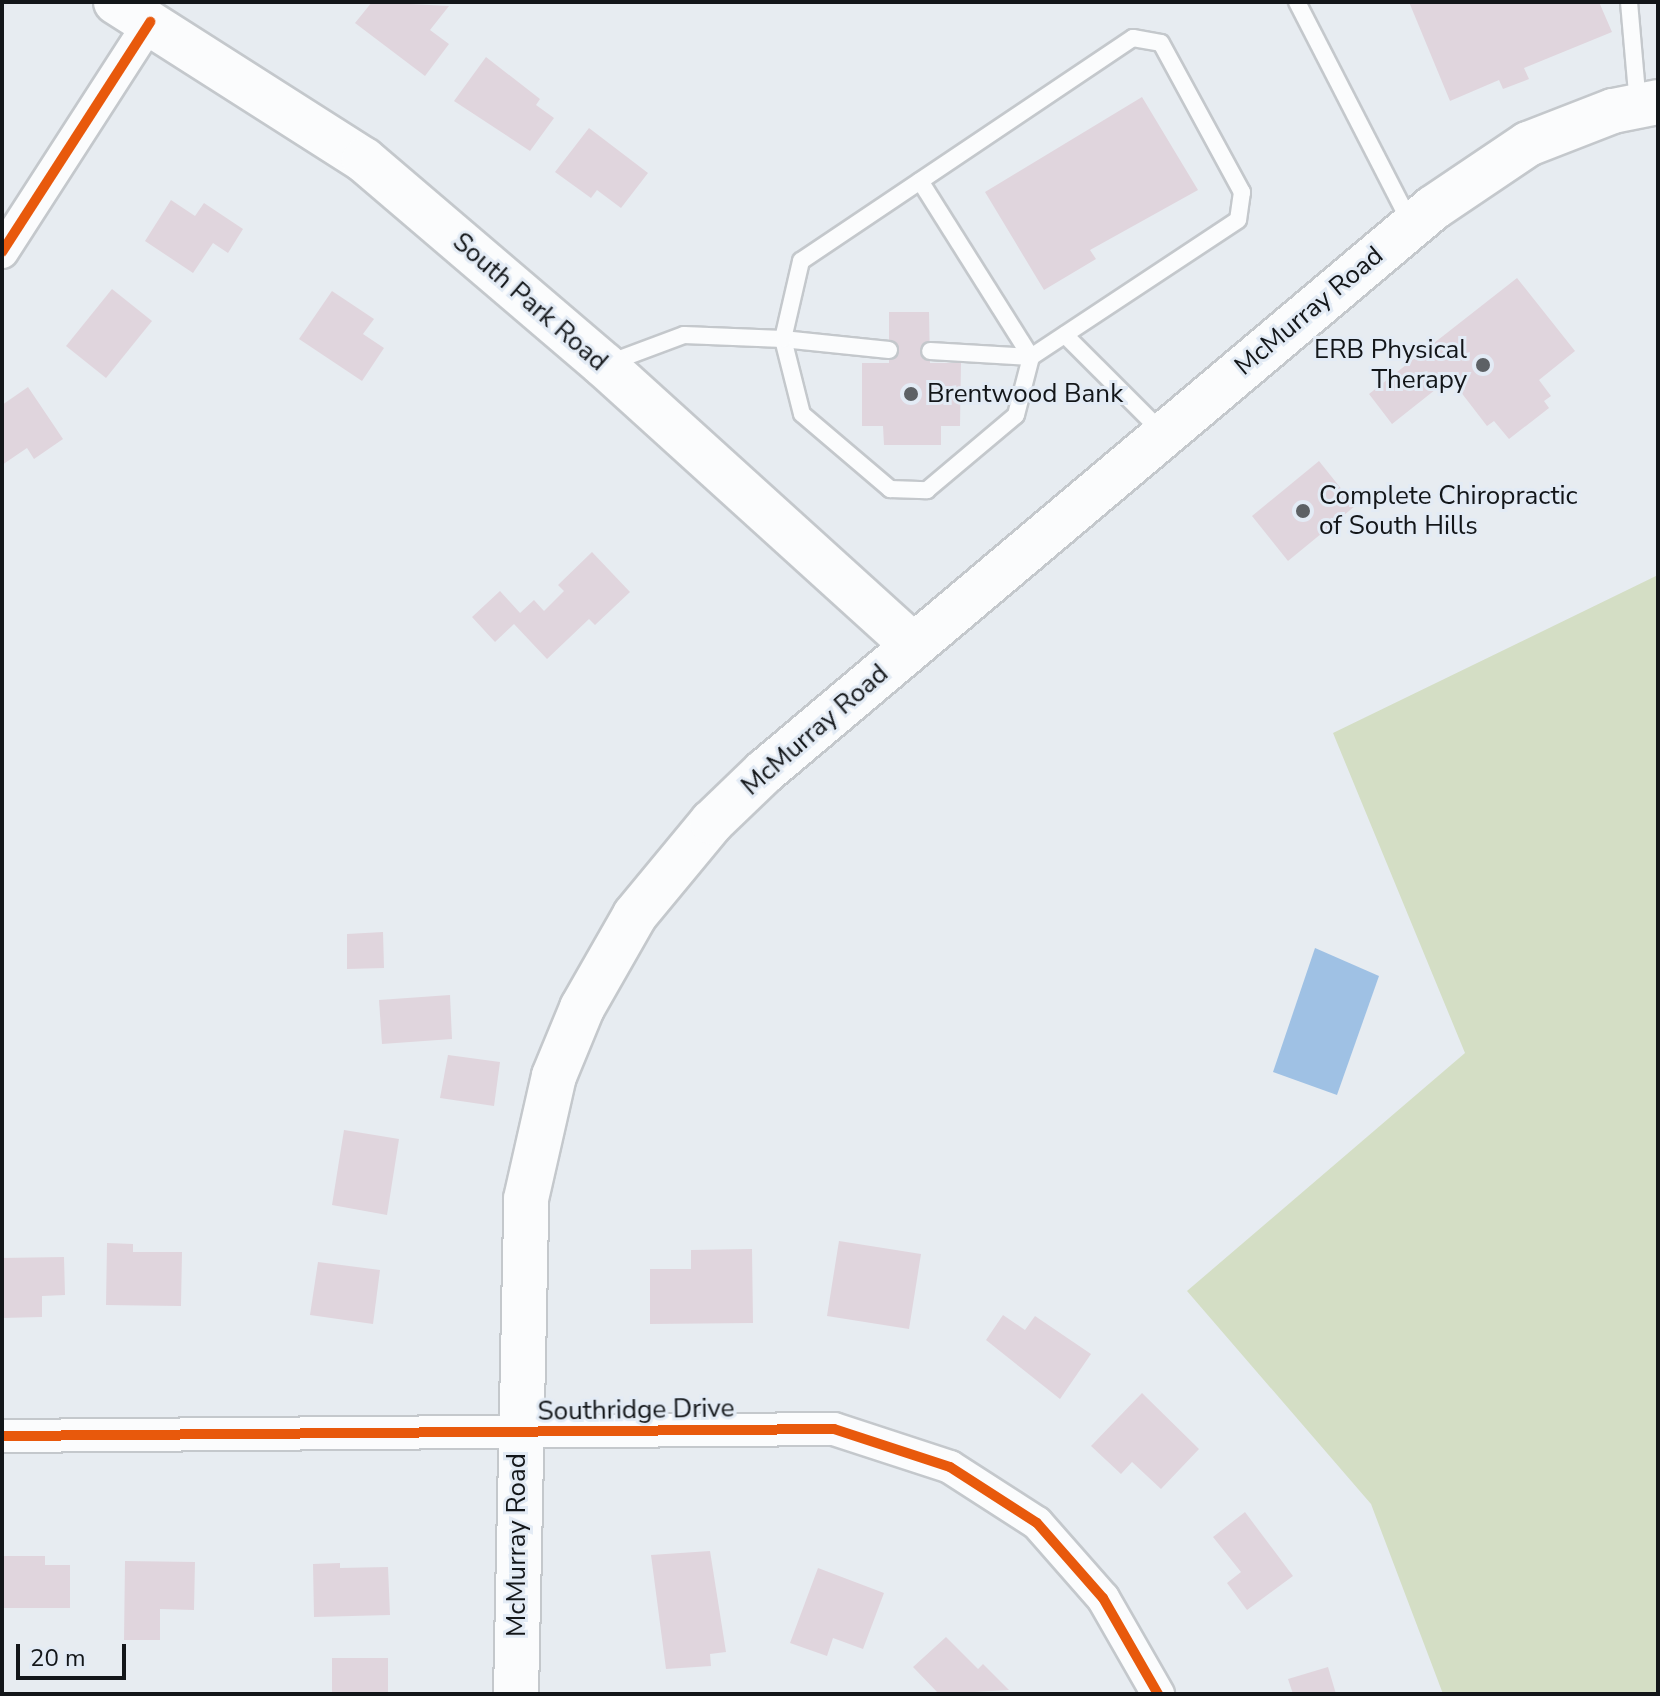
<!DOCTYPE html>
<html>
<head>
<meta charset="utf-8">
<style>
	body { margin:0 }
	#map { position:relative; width:1660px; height:1696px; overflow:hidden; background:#e7ecf1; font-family:"Nunito Sans",sans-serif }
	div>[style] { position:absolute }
	.green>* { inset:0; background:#d4dec5 }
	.water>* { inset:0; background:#9fc1e4 }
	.building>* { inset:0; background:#e0d5dd }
	.roads { filter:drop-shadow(2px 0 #c4c8cc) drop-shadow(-2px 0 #c4c8cc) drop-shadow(0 2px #c4c8cc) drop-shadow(0 -2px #c4c8cc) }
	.lane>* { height:16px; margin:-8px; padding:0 8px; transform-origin:8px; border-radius:8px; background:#fbfcfd }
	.street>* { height:32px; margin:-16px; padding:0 16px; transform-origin:16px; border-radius:16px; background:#fbfcfd }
	.secondary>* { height:44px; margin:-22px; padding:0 22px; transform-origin:22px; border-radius:22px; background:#fbfcfd }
	.cycleway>* { height:10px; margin:-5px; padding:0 5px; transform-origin:5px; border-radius:5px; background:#e8590c }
	.dots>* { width:22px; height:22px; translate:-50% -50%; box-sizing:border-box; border:4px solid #e3ebf5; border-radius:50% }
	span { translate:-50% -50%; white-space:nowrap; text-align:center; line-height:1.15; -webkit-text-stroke:6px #e3ebf5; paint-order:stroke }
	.street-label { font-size:26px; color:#131619 }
	.poi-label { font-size:26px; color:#131619 }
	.right { translate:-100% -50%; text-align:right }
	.left { translate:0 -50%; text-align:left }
	.frame { position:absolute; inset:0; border:4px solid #131619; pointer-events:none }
	.scale { position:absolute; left:16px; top:1644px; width:110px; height:36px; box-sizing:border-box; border:4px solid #131619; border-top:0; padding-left:10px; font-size:24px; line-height:28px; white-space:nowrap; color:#131619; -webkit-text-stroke:6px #e3ebf5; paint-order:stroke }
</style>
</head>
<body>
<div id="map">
	<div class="green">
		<div style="clip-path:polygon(1658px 575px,1658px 1694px,1443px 1694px,1371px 1504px,1187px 1291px,1465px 1053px,1333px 733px)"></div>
	</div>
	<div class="water">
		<div style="clip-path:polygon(1315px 948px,1379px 976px,1337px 1095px,1273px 1072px)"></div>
	</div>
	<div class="building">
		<div style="clip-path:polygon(372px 2px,449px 6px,430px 30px,449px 44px,425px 76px,355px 23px)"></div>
		<div style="clip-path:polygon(1409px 2px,1599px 2px,1612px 32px,1524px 68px,1529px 79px,1503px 89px,1499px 80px,1450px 101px)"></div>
		<div style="clip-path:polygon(486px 57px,540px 99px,536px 105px,554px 118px,530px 151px,454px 101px)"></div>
		<div style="clip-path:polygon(1142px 97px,1198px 190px,1090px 250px,1096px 259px,1044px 290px,985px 192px)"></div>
		<div style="clip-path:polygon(589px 128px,648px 173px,621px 208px,597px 190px,591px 198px,555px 172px)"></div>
		<div style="clip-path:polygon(171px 200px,195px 216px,204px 203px,243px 229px,228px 253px,213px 243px,193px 273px,145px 241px)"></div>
		<div style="clip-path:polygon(1517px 278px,1575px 351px,1539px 380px,1551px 396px,1544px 401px,1549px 408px,1509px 439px,1494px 421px,1487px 426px,1450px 378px,1392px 424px,1369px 394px)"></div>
		<div style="clip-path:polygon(112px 289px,152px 321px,106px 378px,66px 346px)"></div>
		<div style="clip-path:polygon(332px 291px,374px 319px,363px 334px,384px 348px,362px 381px,299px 339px)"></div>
		<div style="clip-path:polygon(889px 312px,929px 312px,930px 363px,961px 363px,960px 426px,941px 426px,941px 445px,884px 445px,883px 426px,862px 426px,862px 363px,889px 363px)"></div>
		<div style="clip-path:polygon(28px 387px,63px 439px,34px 459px,27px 448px,2px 465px,2px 405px)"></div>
		<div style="clip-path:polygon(1319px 461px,1355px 506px,1288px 561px,1252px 516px)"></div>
		<div style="clip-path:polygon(592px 552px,630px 592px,595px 625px,589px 619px,547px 659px,514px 624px,495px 642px,472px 617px,500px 591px,520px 613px,534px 600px,544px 611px,564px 591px,558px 585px)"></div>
		<div style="clip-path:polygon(383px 932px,384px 968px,347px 969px,347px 934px)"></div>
		<div style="clip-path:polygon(450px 995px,452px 1039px,382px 1044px,379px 1000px)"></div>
		<div style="clip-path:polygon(448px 1055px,500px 1062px,494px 1106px,440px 1098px)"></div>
		<div style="clip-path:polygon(344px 1130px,399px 1139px,387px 1215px,332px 1205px)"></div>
		<div style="clip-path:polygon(839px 1241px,921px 1254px,909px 1329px,827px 1316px)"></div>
		<div style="clip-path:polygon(107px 1243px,133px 1244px,133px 1252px,182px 1252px,181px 1306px,106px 1305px)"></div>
		<div style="clip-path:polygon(752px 1249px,753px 1323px,650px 1324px,650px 1269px,691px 1269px,691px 1250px)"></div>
		<div style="clip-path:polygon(64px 1257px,65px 1295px,42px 1296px,42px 1317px,2px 1318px,2px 1258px)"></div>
		<div style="clip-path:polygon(318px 1262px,380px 1270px,373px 1324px,310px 1315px)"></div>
		<div style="clip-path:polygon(1003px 1315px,1025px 1330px,1035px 1316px,1091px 1354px,1060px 1399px,986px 1340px)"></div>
		<div style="clip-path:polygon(1142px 1393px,1199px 1449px,1161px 1489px,1132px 1462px,1121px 1474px,1091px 1446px)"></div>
		<div style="clip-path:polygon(1245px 1512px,1293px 1576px,1247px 1610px,1227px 1583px,1241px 1572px,1213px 1537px)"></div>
		<div style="clip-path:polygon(710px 1551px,726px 1652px,710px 1654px,711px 1666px,666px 1669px,651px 1555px)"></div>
		<div style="clip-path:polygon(3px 1556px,45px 1556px,45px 1565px,70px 1565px,70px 1608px,3px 1608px)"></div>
		<div style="clip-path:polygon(125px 1561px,195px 1562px,194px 1610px,160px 1609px,160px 1640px,124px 1640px)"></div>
		<div style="clip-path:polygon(340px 1563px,340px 1568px,388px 1567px,390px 1615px,314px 1617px,313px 1564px)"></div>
		<div style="clip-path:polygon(818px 1568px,884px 1593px,863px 1649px,833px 1638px,827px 1656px,790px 1643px)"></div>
		<div style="clip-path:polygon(946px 1637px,978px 1669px,983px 1664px,1009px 1690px,939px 1694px,913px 1667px)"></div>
		<div style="clip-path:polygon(332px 1658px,388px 1658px,388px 1694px,332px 1694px)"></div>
		<div style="clip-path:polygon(1328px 1667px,1336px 1694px,1293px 1694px,1288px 1679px)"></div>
	</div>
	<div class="roads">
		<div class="lane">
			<div style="left:1297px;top:2px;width:250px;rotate:62.8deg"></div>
			<div style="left:1629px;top:2px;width:102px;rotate:85deg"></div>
			<div style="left:1065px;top:335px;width:139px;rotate:45deg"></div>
			<div style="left:889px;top:350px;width:107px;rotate:-174.1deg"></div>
			<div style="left:783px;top:339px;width:77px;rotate:75.8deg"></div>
			<div style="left:802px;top:414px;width:116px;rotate:40.4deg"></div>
			<div style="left:890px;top:489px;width:37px;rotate:2deg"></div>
			<div style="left:927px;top:490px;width:116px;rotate:-40.1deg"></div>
			<div style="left:1016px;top:415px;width:60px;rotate:-75.5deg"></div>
			<div style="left:1031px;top:357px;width:208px;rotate:-122.2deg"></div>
			<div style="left:609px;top:363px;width:80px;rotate:-20.5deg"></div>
			<div style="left:684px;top:335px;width:99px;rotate:2.3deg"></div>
			<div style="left:783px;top:339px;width:80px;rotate:-77deg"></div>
			<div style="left:801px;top:261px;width:400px;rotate:-33.9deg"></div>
			<div style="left:1133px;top:38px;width:28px;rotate:10deg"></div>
			<div style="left:1161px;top:43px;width:170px;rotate:61.5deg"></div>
			<div style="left:1242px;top:192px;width:28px;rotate:98deg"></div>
			<div style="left:1238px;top:220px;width:248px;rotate:146.5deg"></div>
			<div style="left:1031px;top:357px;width:101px;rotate:-176.6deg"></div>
		</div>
		<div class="street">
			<div style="left:2px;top:252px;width:274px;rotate:-57.2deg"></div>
			<div style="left:2px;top:1436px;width:832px;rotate:-0.48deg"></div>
			<div style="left:834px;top:1429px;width:122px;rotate:18.1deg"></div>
			<div style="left:950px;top:1467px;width:103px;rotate:32.8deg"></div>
			<div style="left:1037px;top:1523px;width:100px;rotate:48.7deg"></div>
			<div style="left:1103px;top:1598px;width:111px;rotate:60.2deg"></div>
		</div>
		<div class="secondary">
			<div style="left:116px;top:2px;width:294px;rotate:32.5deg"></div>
			<div style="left:364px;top:160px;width:316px;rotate:40.5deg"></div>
			<div style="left:604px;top:365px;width:416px;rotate:42.2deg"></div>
			<div style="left:516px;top:1694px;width:495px;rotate:-88.8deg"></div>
			<div style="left:526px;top:1199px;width:126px;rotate:-77.2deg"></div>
			<div style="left:554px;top:1076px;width:74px;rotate:-67.6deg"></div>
			<div style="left:582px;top:1008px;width:107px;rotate:-60.3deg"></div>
			<div style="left:635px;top:915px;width:121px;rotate:-50.4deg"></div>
			<div style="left:712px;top:822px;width:72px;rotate:-43.9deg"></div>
			<div style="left:764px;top:772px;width:875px;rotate:-40.13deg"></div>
			<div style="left:1433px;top:208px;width:115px;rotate:-34deg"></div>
			<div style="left:1528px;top:144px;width:91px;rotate:-21.2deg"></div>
			<div style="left:1613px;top:111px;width:46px;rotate:-11.3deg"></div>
		</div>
	</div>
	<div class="cycleway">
		<div style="left:2px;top:252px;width:274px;rotate:-57.2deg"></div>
		<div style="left:2px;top:1436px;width:832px;rotate:-0.48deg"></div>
		<div style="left:834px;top:1429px;width:122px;rotate:18.1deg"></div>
		<div style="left:950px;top:1467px;width:103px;rotate:32.8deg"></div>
		<div style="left:1037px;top:1523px;width:100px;rotate:48.7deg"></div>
		<div style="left:1103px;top:1598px;width:111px;rotate:60.2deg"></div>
	</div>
	<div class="dots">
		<div style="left:1483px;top:365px;background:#5d6165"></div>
		<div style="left:911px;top:394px;background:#5d6165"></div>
		<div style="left:1303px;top:511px;background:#5d6165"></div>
	</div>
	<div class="street-label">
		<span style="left:530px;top:302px;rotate:41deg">South Park Road</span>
		<span style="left:1309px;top:311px;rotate:-40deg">McMurray Road</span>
		<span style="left:815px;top:730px;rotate:-41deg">McMurray Road</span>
		<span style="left:636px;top:1410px;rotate:-1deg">Southridge Drive</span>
		<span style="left:517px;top:1545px;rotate:-90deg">McMurray Road</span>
	</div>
	<div class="poi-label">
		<span class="right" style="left:1467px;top:365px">ERB Physical<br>Therapy</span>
		<span class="left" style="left:927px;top:394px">Brentwood Bank</span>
		<span class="left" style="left:1319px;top:511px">Complete Chiropractic<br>of South Hills</span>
	</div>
	<div class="frame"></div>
	<div class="scale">20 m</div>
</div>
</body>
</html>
